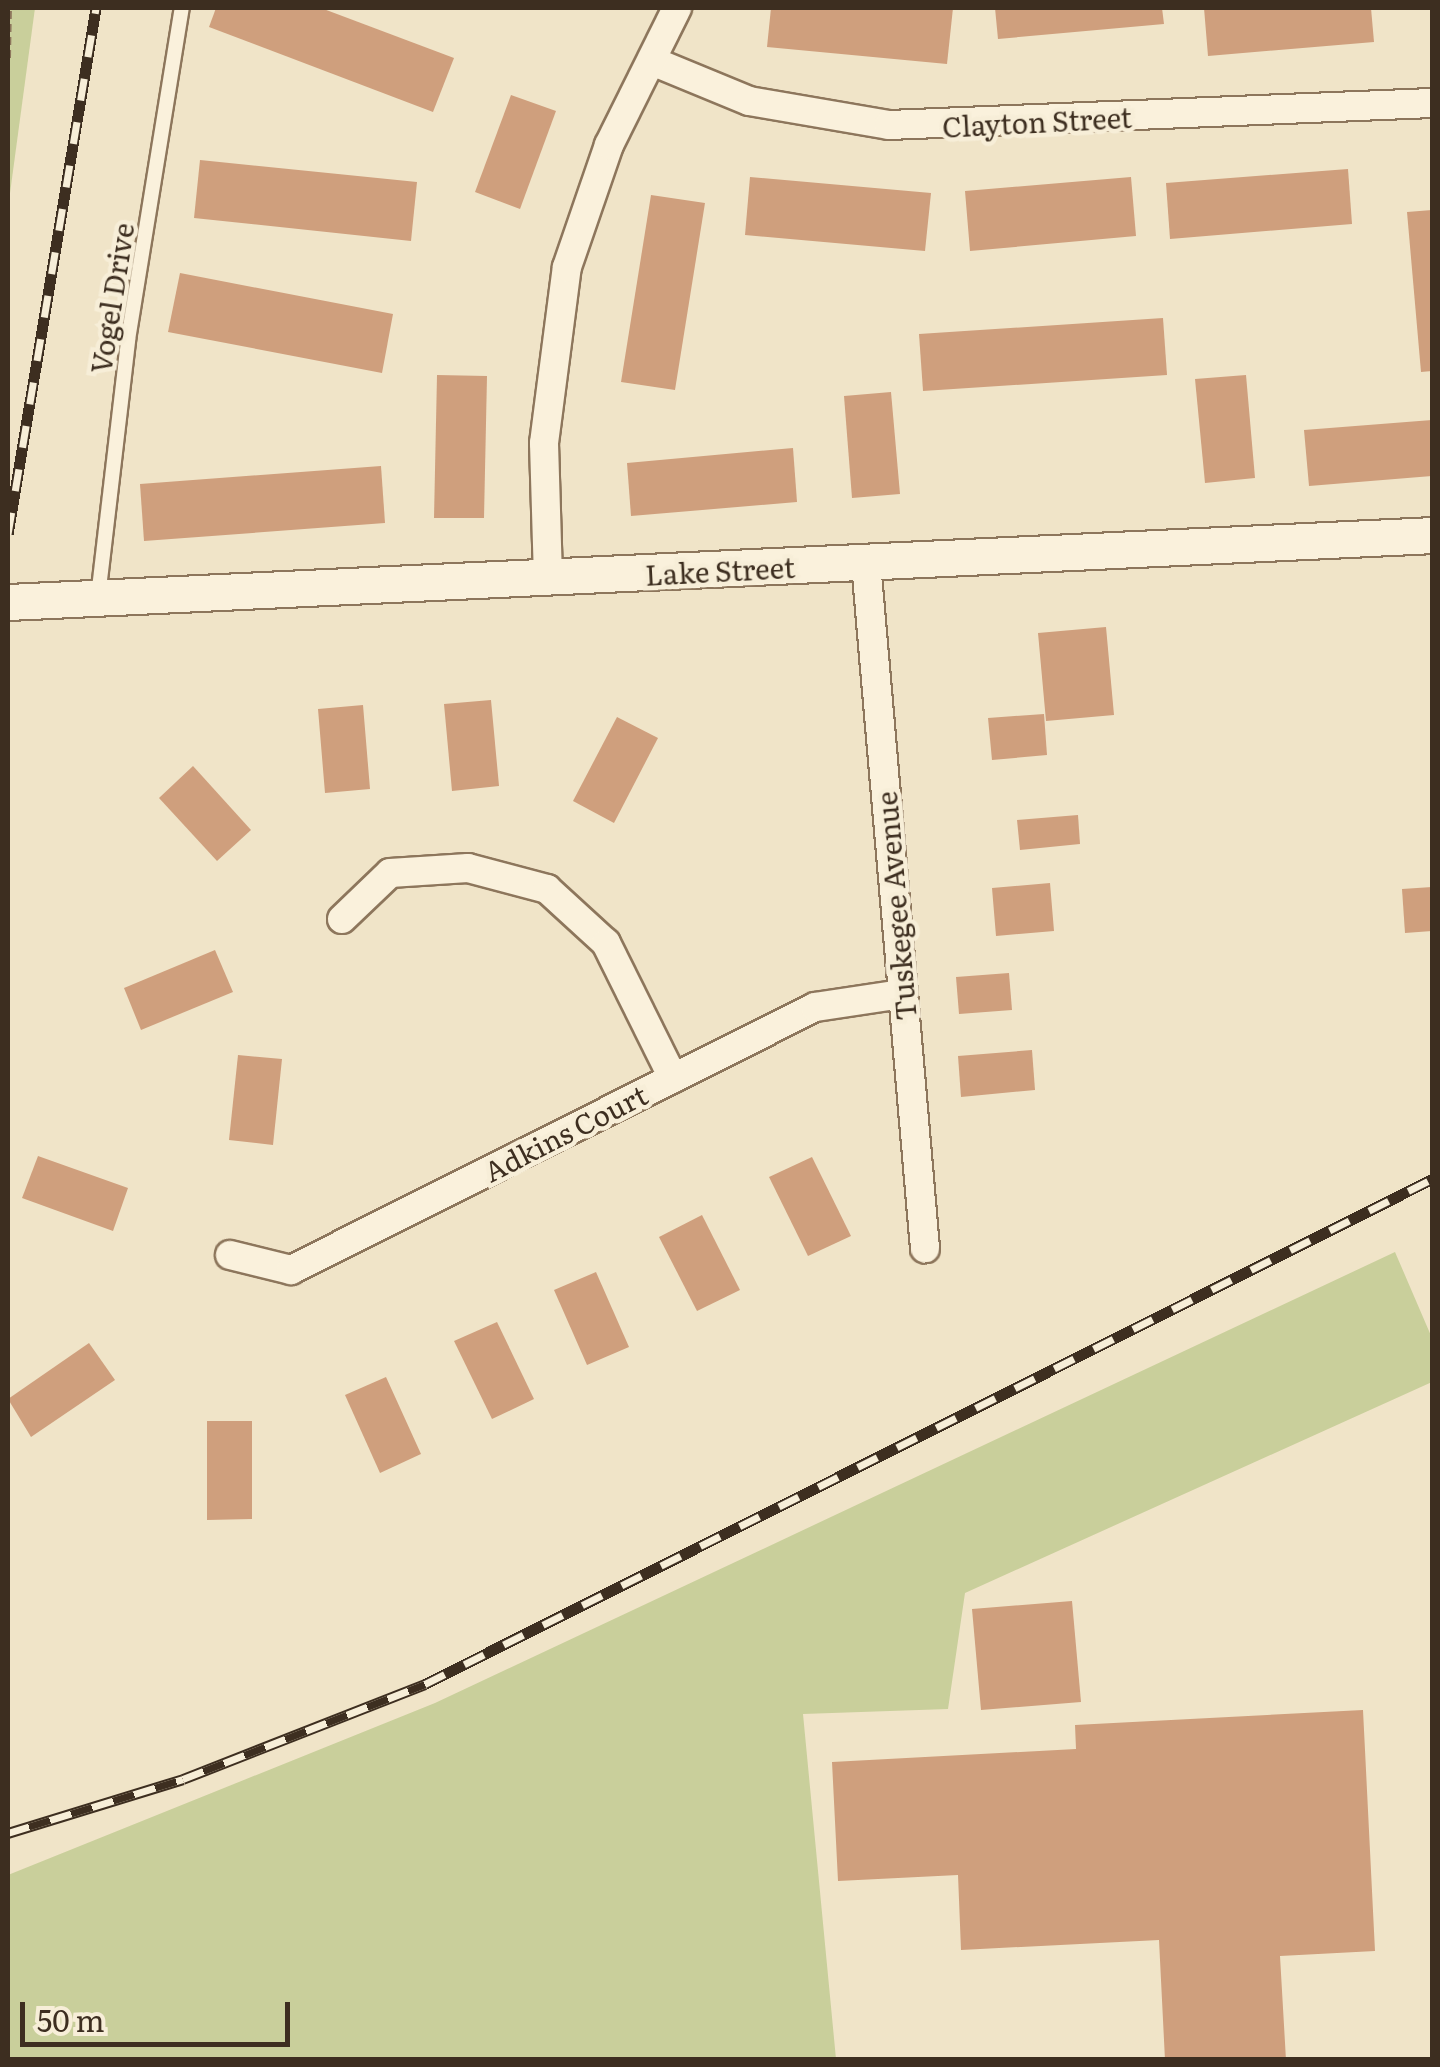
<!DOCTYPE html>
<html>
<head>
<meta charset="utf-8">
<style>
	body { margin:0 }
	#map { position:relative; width:1440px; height:2067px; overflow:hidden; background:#f0e4c8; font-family:Literata,serif }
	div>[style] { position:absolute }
	.green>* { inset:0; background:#c9cf9b }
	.building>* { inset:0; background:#cf9f7d }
	.path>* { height:6px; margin-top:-3px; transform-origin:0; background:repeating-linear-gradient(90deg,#8d765c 0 8px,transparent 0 13px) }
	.roads { filter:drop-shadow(2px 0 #8d765c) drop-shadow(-2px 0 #8d765c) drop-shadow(0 2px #8d765c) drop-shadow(0 -2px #8d765c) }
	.service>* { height:14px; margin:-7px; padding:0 7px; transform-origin:7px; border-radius:7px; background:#faf1dc }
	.minor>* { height:28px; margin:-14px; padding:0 14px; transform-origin:14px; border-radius:14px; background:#faf1dc }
	.tertiary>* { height:35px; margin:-17.5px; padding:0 17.5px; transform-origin:17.5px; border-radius:17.5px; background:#faf1dc }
	.rail>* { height:11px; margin-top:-5.5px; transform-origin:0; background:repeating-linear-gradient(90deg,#f7eed8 0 22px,#3d2e20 0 44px); box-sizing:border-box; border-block:2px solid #3d2e20 }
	span { translate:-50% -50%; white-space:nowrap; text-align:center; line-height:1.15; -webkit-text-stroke:9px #f7eed8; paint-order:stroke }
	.street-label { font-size:28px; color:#3d2e20 }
	.frame { position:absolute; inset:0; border:10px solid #3d2e20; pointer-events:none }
	.scale { position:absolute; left:20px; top:2002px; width:270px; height:45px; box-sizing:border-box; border:5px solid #3d2e20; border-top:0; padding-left:12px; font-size:30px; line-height:35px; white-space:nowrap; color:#3d2e20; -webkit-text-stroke:8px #f7eed8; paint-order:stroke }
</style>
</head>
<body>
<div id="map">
	<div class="green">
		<div style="clip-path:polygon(8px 8px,35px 8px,8px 208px)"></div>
		<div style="clip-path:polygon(1395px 1252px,1432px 1338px,1432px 1382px,965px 1593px,948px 1709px,803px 1714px,836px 2059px,8px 2059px,8px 1875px,435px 1703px)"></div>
	</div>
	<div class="building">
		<div style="clip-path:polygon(216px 8px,321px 8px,454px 58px,433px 112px,209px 27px)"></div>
		<div style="clip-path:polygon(771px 8px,953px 8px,947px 64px,767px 47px)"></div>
		<div style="clip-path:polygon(995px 8px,1162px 8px,1164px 24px,998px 39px)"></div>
		<div style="clip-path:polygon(1204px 8px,1371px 8px,1374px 42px,1208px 56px)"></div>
		<div style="clip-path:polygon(511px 95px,556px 111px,520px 209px,475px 192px)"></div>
		<div style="clip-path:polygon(200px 160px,417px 182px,411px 241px,194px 218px)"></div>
		<div style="clip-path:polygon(1348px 169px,1352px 224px,1170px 239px,1166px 183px)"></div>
		<div style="clip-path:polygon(750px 177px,931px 193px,925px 251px,745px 235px)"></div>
		<div style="clip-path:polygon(1131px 177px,1136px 236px,970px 251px,965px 191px)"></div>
		<div style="clip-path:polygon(651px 195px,705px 203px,675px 390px,621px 382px)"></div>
		<div style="clip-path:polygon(1432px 210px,1432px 371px,1421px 372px,1407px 212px)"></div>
		<div style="clip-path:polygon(180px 273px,393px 314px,382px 373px,168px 332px)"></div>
		<div style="clip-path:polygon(1163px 318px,1167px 375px,923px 391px,919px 334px)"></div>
		<div style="clip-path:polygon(437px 375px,487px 376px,484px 518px,434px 518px)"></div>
		<div style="clip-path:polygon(1246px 375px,1255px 478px,1205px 483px,1195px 379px)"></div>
		<div style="clip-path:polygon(891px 392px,900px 494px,852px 498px,844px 396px)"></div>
		<div style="clip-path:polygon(1432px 420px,1432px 476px,1309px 486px,1304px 430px)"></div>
		<div style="clip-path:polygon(793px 448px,797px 502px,631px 516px,627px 463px)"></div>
		<div style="clip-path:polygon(381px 466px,385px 523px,144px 541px,140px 484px)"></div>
		<div style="clip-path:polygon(1106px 627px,1114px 715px,1046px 721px,1038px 633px)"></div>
		<div style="clip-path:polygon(491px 700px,499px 786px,452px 791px,444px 704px)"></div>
		<div style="clip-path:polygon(363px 705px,370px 789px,325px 793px,318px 709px)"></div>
		<div style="clip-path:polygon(1044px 714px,1047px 755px,992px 760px,988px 718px)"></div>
		<div style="clip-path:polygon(617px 717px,658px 738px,614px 823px,573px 801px)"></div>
		<div style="clip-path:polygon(193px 766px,251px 830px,217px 861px,159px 798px)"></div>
		<div style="clip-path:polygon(1078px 815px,1080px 844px,1020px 850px,1017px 820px)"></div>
		<div style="clip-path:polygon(1050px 883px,1054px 931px,996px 936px,992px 888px)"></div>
		<div style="clip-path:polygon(1432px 887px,1432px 931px,1405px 933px,1402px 889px)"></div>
		<div style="clip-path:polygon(215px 950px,233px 992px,141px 1030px,124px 988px)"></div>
		<div style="clip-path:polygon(1009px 973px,1012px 1010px,959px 1014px,956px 977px)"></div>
		<div style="clip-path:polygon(1032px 1050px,1035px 1090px,961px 1097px,958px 1056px)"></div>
		<div style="clip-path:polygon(238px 1055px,282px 1059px,273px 1145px,229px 1140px)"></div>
		<div style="clip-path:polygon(38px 1156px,128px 1188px,113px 1231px,22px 1198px)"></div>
		<div style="clip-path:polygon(812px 1157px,851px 1236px,808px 1256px,769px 1177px)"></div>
		<div style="clip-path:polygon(702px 1215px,740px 1290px,697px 1311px,659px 1237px)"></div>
		<div style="clip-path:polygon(596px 1272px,629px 1347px,587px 1365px,554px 1290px)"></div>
		<div style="clip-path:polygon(497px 1322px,534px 1399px,492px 1419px,454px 1341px)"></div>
		<div style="clip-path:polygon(89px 1343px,115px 1380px,31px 1437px,8px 1399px)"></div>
		<div style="clip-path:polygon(386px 1377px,421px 1454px,380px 1473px,345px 1395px)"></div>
		<div style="clip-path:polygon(207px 1421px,252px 1421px,252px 1519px,207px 1520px)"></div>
		<div style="clip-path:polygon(1072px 1601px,1081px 1702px,981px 1710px,972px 1609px)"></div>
		<div style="clip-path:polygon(1363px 1710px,1375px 1951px,1280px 1956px,1286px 2060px,1165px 2060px,1159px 1940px,961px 1950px,958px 1875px,838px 1881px,832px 1762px,1076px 1749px,1075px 1725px)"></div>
	</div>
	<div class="path">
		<div style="left:8px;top:58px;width:50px;rotate:-88.9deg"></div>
	</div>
	<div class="roads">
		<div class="service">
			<div style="left:98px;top:597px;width:259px;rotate:-83.3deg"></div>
			<div style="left:128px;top:340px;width:336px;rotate:-80.8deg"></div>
		</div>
		<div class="minor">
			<div style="left:652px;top:61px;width:105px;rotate:22.4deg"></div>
			<div style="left:749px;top:101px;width:142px;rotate:9.7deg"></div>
			<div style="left:889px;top:125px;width:543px;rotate:-2.32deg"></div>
			<div style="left:866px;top:563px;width:688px;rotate:85.08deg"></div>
			<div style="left:548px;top:578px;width:135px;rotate:-91.7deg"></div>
			<div style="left:544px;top:443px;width:177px;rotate:-82.6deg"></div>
			<div style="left:567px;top:267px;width:129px;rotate:-71deg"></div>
			<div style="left:609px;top:145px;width:153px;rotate:-63.6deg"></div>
			<div style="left:342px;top:919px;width:66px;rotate:-43.8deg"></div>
			<div style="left:390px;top:873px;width:78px;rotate:-3.7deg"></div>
			<div style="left:468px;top:868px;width:82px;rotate:14.9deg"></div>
			<div style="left:547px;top:889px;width:80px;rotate:42.5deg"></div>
			<div style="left:606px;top:943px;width:151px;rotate:63.6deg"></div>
			<div style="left:230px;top:1255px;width:63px;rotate:13.8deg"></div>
			<div style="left:291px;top:1270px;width:586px;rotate:-26.65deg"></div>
			<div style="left:815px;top:1007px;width:88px;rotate:-8.5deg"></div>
		</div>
		<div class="tertiary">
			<div style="left:8px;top:602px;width:1426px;rotate:-2.69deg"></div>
		</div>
	</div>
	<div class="rail">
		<div style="left:8px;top:534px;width:533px;rotate:-80.5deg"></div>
		<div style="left:8px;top:1833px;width:183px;rotate:-17.1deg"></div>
		<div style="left:183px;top:1779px;width:260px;rotate:-21.4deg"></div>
		<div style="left:425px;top:1684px;width:1127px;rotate:-26.63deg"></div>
	</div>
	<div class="street-label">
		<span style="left:1037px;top:121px;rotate:-3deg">Clayton Street</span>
		<span style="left:111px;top:298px;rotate:-81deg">Vogel Drive</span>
		<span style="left:720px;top:570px;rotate:-3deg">Lake Street</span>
		<span style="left:895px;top:906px;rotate:-95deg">Tuskegee Avenue</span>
		<span style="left:565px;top:1132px;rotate:-27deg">Adkins Court</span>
	</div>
	<div class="frame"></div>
	<div class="scale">50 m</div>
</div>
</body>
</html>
